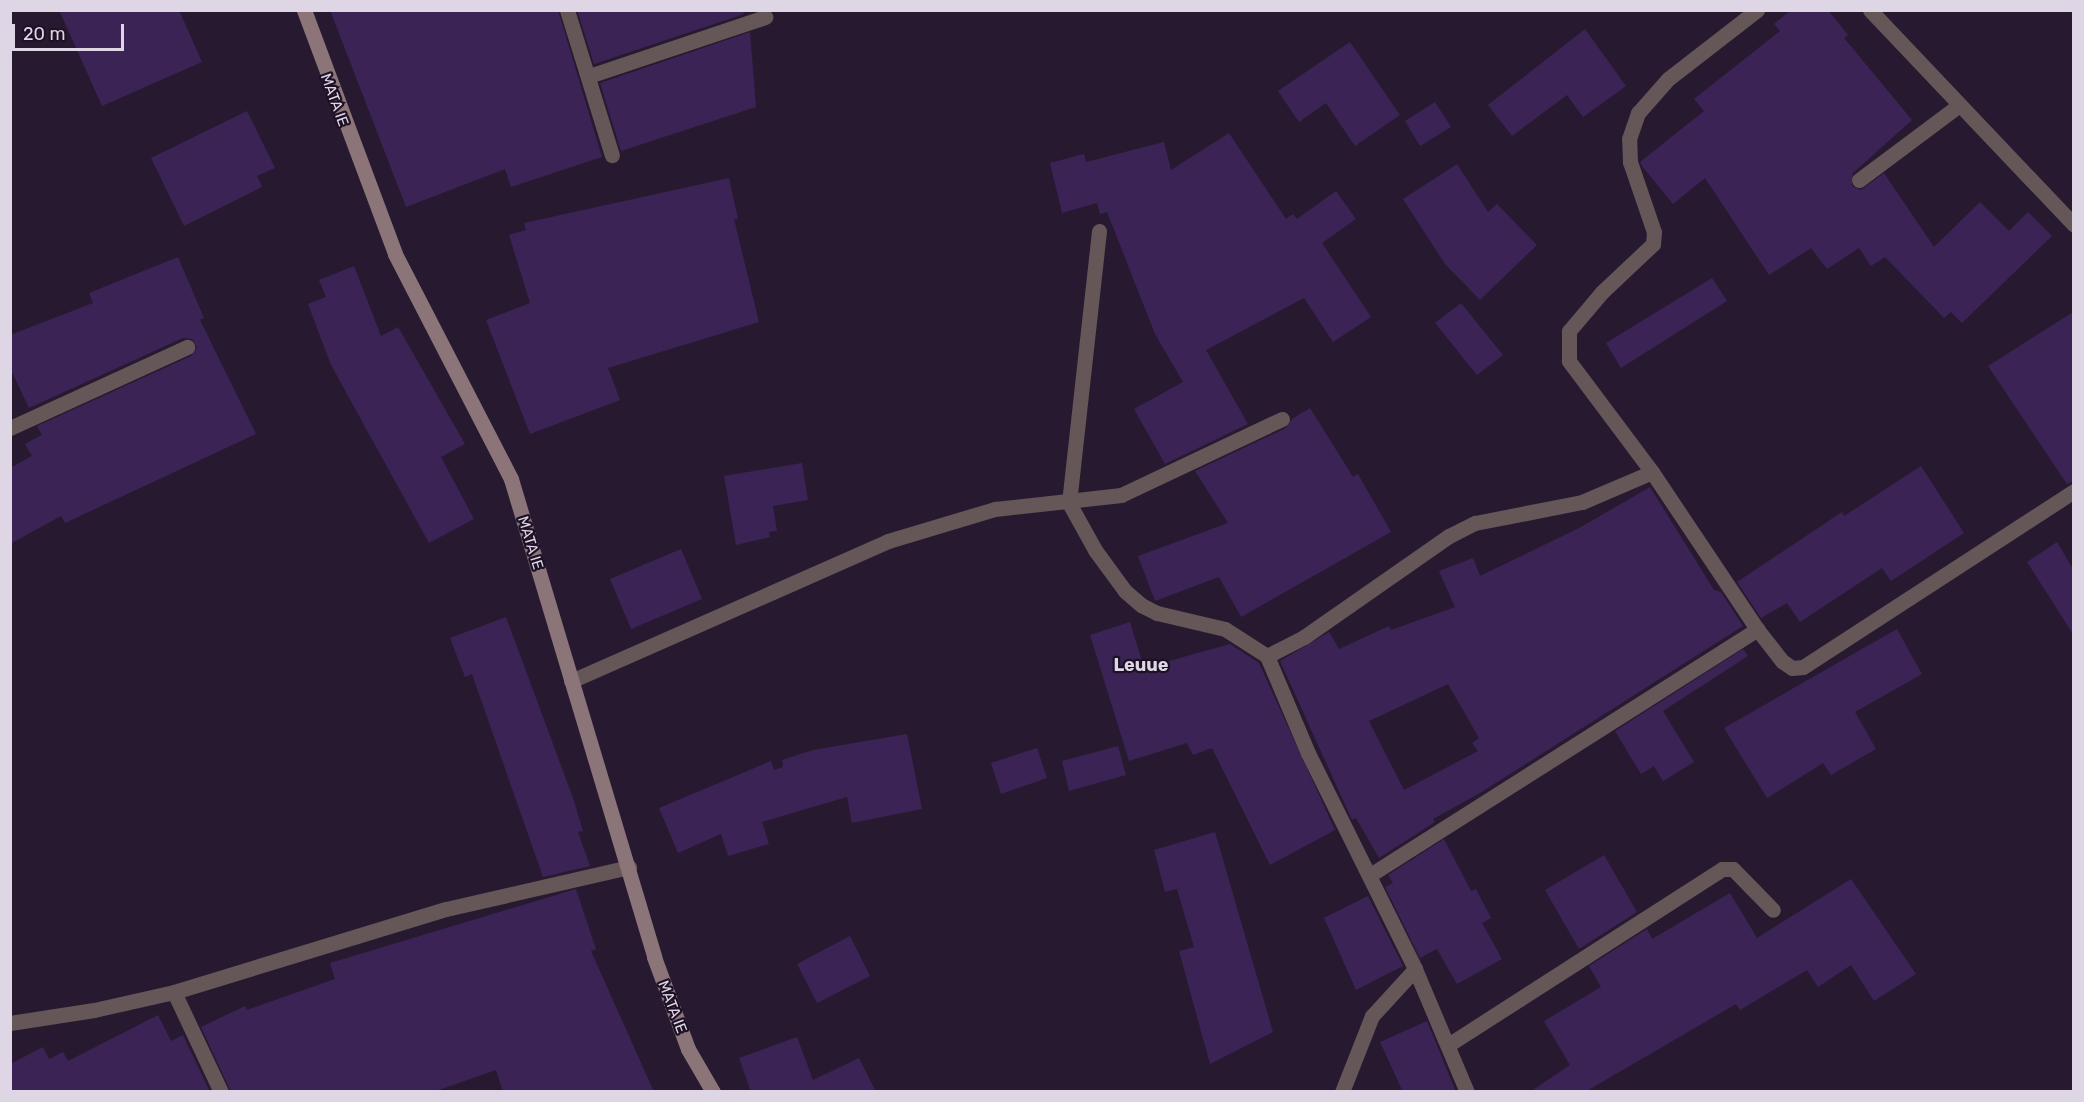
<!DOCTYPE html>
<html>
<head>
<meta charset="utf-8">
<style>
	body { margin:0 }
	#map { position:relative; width:2084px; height:1102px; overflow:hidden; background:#271a30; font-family:Rubik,sans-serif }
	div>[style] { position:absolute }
	.building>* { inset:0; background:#3b2356 }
	.street>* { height:15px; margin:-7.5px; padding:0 7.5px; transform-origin:7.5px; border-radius:7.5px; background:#655658 }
	.secondary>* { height:15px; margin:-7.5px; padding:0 7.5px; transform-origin:7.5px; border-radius:7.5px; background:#8c7578 }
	span { translate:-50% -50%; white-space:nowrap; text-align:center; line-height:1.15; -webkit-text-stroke:4.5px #1d1126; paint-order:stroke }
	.street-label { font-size:15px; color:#ded6e5 }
	.quarter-label { font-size:18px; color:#ded6e5; font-weight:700 }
	.frame { position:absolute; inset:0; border:12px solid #ded6e5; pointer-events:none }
	.scale { position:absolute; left:12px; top:24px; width:112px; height:27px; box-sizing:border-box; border:3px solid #ded6e5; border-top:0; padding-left:8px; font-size:18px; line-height:21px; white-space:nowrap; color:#ded6e5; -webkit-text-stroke:4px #1d1126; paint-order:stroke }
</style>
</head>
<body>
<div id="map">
	<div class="building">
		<div style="clip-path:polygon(59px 10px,179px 10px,202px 62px,102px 106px)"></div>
		<div style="clip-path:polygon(330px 10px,558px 10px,602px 157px,511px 187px,505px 169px,406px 207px)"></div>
		<div style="clip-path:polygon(577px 10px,742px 10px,744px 14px,594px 64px)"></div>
		<div style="clip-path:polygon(1791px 10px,1828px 10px,1848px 35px,1844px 38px,1912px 120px,1853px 173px,1852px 186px,1861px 190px,1884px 173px,1934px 247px,1980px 202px,2009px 231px,2028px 212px,2052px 236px,1962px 323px,1951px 312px,1944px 318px,1885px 257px,1871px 266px,1859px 248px,1827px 269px,1811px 248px,1769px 275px,1705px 178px,1673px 204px,1642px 166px,1640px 162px,1704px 111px,1694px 99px,1780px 31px,1774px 24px)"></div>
		<div style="clip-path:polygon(1585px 29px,1626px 86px,1583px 117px,1567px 95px,1512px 136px,1488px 105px)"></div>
		<div style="clip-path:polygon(750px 32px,756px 107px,621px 151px,600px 83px)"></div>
		<div style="clip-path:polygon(1350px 42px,1400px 115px,1355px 146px,1326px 103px,1299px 122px,1278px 91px)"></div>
		<div style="clip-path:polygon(1435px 102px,1451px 127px,1420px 146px,1405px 121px)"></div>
		<div style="clip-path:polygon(247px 111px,275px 168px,257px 176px,262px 187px,184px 226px,151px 158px)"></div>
		<div style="clip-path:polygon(1229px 133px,1286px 219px,1293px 214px,1297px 219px,1336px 191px,1356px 219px,1322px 243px,1371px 317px,1333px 342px,1304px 298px,1206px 350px,1248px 424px,1165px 464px,1134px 409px,1183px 382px,1155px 334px,1107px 212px,1100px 214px,1097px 203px,1062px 213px,1050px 163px,1084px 154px,1086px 162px,1164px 142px,1171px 170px)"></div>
		<div style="clip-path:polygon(1457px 164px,1488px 212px,1497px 204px,1537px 245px,1480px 300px,1445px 264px,1403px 199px)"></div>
		<div style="clip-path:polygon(729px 178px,738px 219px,734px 219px,759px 322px,608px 368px,620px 400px,530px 434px,486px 320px,530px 303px,509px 235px,526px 230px,524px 223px)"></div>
		<div style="clip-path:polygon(178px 257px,204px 318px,200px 320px,256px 434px,65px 523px,61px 516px,10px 544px,10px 468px,32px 456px,25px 444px,42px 435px,37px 426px,191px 356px,197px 347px,192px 339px,183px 338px,29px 408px,10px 368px,10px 335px,93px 303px,89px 293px)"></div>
		<div style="clip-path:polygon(354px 266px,381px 336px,398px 327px,465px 444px,441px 457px,474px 519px,429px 543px,331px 365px,308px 304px,326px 297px,319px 280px)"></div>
		<div style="clip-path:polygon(1712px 278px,1727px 301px,1621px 368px,1606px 343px)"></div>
		<div style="clip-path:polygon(1461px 303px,1503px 355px,1477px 375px,1435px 323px)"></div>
		<div style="clip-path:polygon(2073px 312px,2073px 481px,2067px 484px,1988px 366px)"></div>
		<div style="clip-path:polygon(1310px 408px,1353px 477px,1358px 474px,1391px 532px,1241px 617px,1219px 577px,1155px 601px,1138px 556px,1228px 523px,1195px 471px,1286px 428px,1292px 419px)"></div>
		<div style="clip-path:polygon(802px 463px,808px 500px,773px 506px,777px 531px,769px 532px,770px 537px,736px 545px,724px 476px)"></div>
		<div style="clip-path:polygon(1921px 466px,1964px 533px,1891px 581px,1882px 568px,1800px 622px,1787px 603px,1761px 618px,1737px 582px,1842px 512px,1844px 516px)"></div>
		<div style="clip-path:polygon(evenodd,1650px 487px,1714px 590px,1721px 592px,1743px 626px,1480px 793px,1433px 819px,1435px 822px,1379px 858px,1356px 818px,1352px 820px,1280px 661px,1329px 632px,1339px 649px,1389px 626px,1391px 630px,1455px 607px,1439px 571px,1473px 558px,1480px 576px,1581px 527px,1650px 487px,1448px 684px,1479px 738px,1472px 743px,1478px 751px,1404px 790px,1369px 721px,1448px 684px)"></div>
		<div style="clip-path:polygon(2057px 542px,2073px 569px,2073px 634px,2027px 562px)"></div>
		<div style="clip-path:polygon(681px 549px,702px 599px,631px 629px,610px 579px)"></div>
		<div style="clip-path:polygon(506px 617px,573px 798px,583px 831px,578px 832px,590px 866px,543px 877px,472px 674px,465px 677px,450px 638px)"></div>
		<div style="clip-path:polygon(1130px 622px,1144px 668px,1230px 644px,1259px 663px,1335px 830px,1270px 865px,1212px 748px,1193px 755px,1187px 743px,1129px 761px,1090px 635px)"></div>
		<div style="clip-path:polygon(1897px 629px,1922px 674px,1855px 712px,1876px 749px,1831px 775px,1823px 763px,1767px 798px,1724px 728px)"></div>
		<div style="clip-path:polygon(1743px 649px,1748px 656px,1663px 711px,1694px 762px,1663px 781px,1654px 766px,1641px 774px,1615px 731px)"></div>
		<div style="clip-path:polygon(907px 734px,922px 809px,852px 823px,847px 797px,762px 822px,769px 844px,728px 856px,721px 834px,678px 853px,659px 808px,771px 761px,774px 770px,783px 767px,782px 760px,813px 750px)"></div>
		<div style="clip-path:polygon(1118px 746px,1126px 775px,1069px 791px,1062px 761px)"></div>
		<div style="clip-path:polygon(1037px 748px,1047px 778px,1001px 794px,991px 763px)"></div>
		<div style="clip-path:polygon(1215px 832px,1273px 1032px,1210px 1064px,1179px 951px,1194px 947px,1177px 889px,1165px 892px,1154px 850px)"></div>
		<div style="clip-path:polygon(1444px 839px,1471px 891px,1476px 889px,1491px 918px,1482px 923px,1502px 959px,1457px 984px,1437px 949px,1420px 958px,1385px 887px,1393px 883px,1388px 875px)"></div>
		<div style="clip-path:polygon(1604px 855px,1637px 912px,1579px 949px,1545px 890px)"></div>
		<div style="clip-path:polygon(1851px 879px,1916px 974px,1874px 1001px,1851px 965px,1818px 987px,1807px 970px,1740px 1010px,1736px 1004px,1585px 1092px,1530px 1092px,1570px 1065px,1544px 1021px,1601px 987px,1589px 966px,1647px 929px,1652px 939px,1730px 893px,1757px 938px)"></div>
		<div style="clip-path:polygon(576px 889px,596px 949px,591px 951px,654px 1092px,503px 1092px,496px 1070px,433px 1092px,231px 1092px,201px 1027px,245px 1006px,247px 1010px,335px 979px,330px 963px)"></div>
		<div style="clip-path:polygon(1368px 896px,1403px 966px,1356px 990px,1324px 918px)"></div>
		<div style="clip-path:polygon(850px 936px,870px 976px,817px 1003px,797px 964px)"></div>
		<div style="clip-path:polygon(158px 1015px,171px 1041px,183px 1035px,210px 1092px,10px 1092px,10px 1064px,43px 1047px,49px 1059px,63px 1052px,68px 1061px)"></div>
		<div style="clip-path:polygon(1427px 1021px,1456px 1092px,1403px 1092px,1380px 1042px)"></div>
		<div style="clip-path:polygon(797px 1037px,813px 1080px,859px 1058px,876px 1092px,751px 1092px,739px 1058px)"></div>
	</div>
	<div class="street">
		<div style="left:567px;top:10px;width:152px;rotate:72.8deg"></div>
		<div style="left:1870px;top:10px;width:296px;rotate:46.5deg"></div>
		<div style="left:589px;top:76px;width:186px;rotate:-18.5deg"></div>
		<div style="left:1859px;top:180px;width:124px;rotate:-36.8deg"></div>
		<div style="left:1099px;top:231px;width:274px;rotate:96.3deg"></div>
		<div style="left:1069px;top:503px;width:54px;rotate:61deg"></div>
		<div style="left:1095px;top:550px;width:51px;rotate:53.8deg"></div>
		<div style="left:1125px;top:591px;width:21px;rotate:41deg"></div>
		<div style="left:1141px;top:605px;width:18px;rotate:27deg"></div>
		<div style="left:1157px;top:613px;width:70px;rotate:13.2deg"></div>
		<div style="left:1225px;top:629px;width:50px;rotate:32.7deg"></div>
		<div style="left:1267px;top:656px;width:105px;rotate:67.1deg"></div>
		<div style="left:1308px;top:753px;width:241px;rotate:63.6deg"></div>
		<div style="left:1415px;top:969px;width:134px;rotate:67.1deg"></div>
		<div style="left:10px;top:428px;width:195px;rotate:-24.6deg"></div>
		<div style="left:1652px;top:472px;width:139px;rotate:-126.8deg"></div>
		<div style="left:1569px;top:361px;width:30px;rotate:-90deg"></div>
		<div style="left:1569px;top:331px;width:51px;rotate:-49.8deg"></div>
		<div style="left:1602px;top:292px;width:70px;rotate:-43.3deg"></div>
		<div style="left:1653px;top:244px;width:12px;rotate:-85deg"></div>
		<div style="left:1654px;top:232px;width:74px;rotate:-108.9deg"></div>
		<div style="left:1630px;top:162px;width:23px;rotate:-92deg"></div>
		<div style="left:1629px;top:139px;width:28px;rotate:-71deg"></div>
		<div style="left:1638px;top:113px;width:45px;rotate:-48.6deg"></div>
		<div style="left:1668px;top:79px;width:113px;rotate:-37.8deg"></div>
		<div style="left:1267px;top:656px;width:42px;rotate:-27.2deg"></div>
		<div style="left:1304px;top:637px;width:177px;rotate:-34.9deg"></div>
		<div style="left:1449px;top:536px;width:29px;rotate:-27deg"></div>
		<div style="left:1475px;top:523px;width:109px;rotate:-11.1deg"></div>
		<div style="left:1582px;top:502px;width:76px;rotate:-23.2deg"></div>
		<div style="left:1652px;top:472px;width:189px;rotate:56.2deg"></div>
		<div style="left:1757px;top:629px;width:41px;rotate:52deg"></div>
		<div style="left:1782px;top:661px;width:12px;rotate:35deg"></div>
		<div style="left:1792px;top:668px;width:11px;rotate:-5deg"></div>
		<div style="left:1803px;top:667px;width:323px;rotate:-33deg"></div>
		<div style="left:571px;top:681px;width:347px;rotate:-23.8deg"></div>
		<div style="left:888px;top:541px;width:112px;rotate:-16.7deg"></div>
		<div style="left:995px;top:509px;width:127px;rotate:-6.3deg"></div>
		<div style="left:1121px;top:495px;width:178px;rotate:-25.3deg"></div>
		<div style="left:1370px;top:875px;width:459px;rotate:-32.4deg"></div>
		<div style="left:10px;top:1023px;width:85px;rotate:-8.8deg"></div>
		<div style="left:94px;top:1010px;width:82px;rotate:-12.7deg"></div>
		<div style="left:1448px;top:1045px;width:326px;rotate:-32.7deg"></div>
		<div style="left:1722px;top:869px;width:11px"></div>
		<div style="left:1733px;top:869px;width:57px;rotate:45.7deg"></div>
		<div style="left:221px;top:1092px;width:110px;rotate:-115.2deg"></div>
		<div style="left:174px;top:992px;width:284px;rotate:-17deg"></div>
		<div style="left:446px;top:909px;width:188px;rotate:-12.9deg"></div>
		<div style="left:1342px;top:1092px;width:82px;rotate:-68.5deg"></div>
		<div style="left:1372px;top:1016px;width:64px;rotate:-47.5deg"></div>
	</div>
	<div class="secondary">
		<div style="left:304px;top:10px;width:260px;rotate:69.5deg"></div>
		<div style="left:395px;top:254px;width:253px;rotate:62.7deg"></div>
		<div style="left:511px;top:479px;width:499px;rotate:73.3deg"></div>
		<div style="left:654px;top:957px;width:98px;rotate:69.7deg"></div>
		<div style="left:688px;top:1049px;width:50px;rotate:59.8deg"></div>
	</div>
	<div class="street-label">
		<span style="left:334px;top:100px;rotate:70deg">MATA IE</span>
		<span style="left:530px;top:543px;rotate:73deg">MATA IE</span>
		<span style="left:672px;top:1007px;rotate:69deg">MATA IE</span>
	</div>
	<div class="quarter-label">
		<span style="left:1141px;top:665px">Leuue</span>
	</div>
	<div class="frame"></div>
	<div class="scale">20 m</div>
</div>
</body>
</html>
